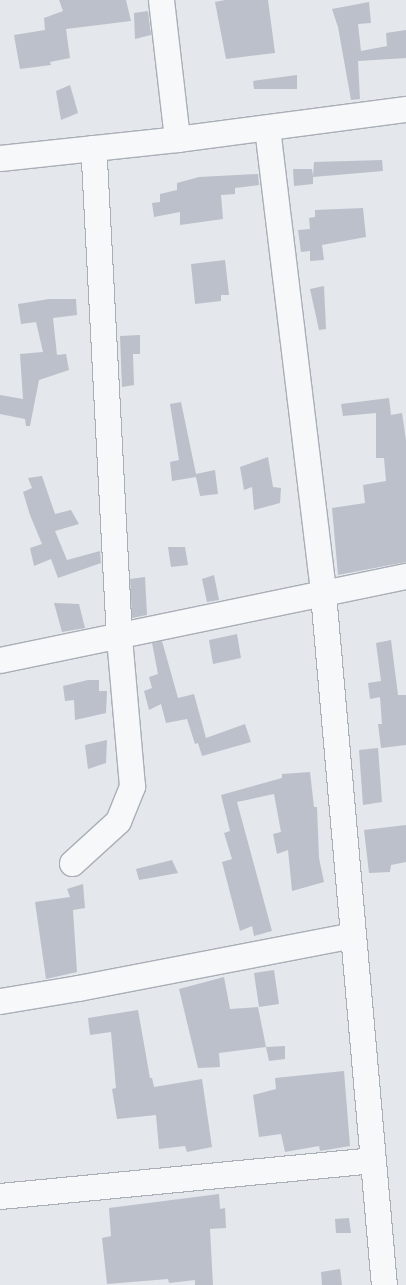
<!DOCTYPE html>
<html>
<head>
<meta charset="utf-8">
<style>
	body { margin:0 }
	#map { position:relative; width:406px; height:1285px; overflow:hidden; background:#e4e7ec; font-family:"Golos Text",sans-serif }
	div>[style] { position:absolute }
	.building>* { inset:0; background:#bbc0ca }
	.roads { filter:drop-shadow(1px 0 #a9aeb7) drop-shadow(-1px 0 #a9aeb7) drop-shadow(0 1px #a9aeb7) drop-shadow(0 -1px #a9aeb7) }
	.minor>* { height:25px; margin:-12.5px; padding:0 12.5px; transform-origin:12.5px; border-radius:12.5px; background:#f7f8fa }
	span { translate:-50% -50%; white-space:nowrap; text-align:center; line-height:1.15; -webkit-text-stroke:4px #f4f6f9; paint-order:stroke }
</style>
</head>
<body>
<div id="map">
	<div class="building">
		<div style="clip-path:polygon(59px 0,126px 0,131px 21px,66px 29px,70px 58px,50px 62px,51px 65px,20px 69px,14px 35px,45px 30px,44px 18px,63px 11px)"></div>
		<div style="clip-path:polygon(225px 0,268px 0,275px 53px,226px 59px,215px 2px)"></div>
		<div style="clip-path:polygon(369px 2px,371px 23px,358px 24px,361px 51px,387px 46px,386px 33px,406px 30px,406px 58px,358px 61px,360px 99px,351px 100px,338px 27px,332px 9px)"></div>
		<div style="clip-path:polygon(148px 11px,151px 35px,135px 39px,134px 13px)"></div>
		<div style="clip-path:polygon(297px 75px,297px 89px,254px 89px,253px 81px)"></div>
		<div style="clip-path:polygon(70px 85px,78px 113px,61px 120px,56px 91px)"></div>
		<div style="clip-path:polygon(382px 160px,383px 171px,313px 177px,313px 184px,294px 186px,293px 169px,312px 169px,313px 176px,314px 162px)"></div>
		<div style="clip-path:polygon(258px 174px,259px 185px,235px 188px,235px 194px,221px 195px,223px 219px,180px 225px,180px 212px,154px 217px,152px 203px,160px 202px,160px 194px,177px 190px,177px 183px,199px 177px)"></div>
		<div style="clip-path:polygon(363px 208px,366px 237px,322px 245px,324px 260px,310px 261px,310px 251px,301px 252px,298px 230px,310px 229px,309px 218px,315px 217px,315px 210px)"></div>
		<div style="clip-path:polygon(225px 260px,229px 295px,221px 295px,221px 301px,195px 304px,191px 264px)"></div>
		<div style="clip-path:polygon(324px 286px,326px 329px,319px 330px,310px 289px)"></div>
		<div style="clip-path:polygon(49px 299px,76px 299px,77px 315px,53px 318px,57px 355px,66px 354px,69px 370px,39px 380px,30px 426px,26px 426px,25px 419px,0 414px,0 395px,23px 399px,20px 354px,43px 352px,36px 322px,21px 324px,18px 304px)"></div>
		<div style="clip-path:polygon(140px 335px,140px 354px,133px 354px,134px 385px,122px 387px,120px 336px)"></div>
		<div style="clip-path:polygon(389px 398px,391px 415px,402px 413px,406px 440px,406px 562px,338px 575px,332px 508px,365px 503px,363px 485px,386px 481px,384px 458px,376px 458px,376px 413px,343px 416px,341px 404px)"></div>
		<div style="clip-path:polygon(181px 402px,196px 474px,215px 470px,218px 494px,200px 496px,196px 477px,172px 481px,170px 462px,179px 460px,170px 404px)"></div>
		<div style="clip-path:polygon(268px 457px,273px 487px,281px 488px,280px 503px,254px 510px,252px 487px,244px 490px,240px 467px)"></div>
		<div style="clip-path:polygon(42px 476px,55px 514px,71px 510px,79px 524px,55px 531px,67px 560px,100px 551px,101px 563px,58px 578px,51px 559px,34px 566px,30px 548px,42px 544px,30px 515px,23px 492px,32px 488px,28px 478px)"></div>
		<div style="clip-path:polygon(168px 547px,185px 547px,188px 565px,171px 567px)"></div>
		<div style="clip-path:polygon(214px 575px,219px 600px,207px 602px,202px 579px)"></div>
		<div style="clip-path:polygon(145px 577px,147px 615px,132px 618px,130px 579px)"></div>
		<div style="clip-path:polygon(54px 603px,79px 604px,85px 628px,62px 632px)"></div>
		<div style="clip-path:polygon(237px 634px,241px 658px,213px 664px,209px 640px)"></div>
		<div style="clip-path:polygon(391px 640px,398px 695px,406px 695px,406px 745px,381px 748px,378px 724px,382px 724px,380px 697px,370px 699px,368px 683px,381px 681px,376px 643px)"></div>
		<div style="clip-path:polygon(162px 641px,178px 698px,194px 694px,206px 738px,245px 724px,251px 742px,202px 756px,198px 743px,195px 744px,187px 719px,166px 723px,161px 704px,149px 710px,144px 691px,152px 688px,149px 677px,158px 674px,152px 643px)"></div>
		<div style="clip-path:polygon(88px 680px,99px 680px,99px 691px,107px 691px,106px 713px,75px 720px,74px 700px,65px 701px,63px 686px)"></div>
		<div style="clip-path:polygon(107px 740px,106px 763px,88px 769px,85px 745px)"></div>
		<div style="clip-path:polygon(378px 748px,382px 802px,363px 805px,359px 750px)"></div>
		<div style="clip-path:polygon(310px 772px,314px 807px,317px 807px,319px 858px,324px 882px,292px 891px,288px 850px,277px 854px,273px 834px,281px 832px,274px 794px,237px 802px,272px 931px,254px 936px,252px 926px,240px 931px,222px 862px,232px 859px,224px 833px,230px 831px,221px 795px,282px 778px,282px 774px)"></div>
		<div style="clip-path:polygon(406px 825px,406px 862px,391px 865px,390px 872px,369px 873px,364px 830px)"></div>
		<div style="clip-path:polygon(172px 860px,178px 873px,139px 880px,136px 869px)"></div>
		<div style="clip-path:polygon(83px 884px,85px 908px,73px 910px,77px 972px,46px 979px,35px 902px,70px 897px,67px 889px)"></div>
		<div style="clip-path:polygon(274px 970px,279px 1004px,259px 1007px,254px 973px)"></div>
		<div style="clip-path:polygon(224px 977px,230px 1009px,258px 1007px,266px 1047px,219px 1053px,220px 1067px,198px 1068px,179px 989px)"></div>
		<div style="clip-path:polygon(138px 1010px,150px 1078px,152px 1078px,154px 1087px,202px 1079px,212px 1147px,187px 1152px,185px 1146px,159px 1149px,156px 1115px,117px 1119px,112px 1089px,116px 1088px,111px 1032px,90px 1035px,88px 1018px)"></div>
		<div style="clip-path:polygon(285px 1046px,285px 1059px,269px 1061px,266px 1047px)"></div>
		<div style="clip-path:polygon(344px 1071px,350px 1146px,320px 1151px,319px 1146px,285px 1152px,281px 1134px,259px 1137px,253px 1095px,276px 1089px,275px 1078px)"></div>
		<div style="clip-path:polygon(219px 1194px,220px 1209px,225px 1208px,226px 1228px,210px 1229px,213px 1285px,195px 1285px,195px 1280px,169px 1283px,168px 1279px,107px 1284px,102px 1238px,111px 1236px,109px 1208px)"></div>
		<div style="clip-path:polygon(349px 1218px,351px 1233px,336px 1233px,335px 1219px)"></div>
		<div style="clip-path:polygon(340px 1269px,342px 1285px,322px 1285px,321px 1272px)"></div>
	</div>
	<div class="roads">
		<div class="minor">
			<div style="left:161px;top:0;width:140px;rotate:83.4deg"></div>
			<div style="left:267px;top:128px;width:469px;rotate:83.1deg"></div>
			<div style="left:323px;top:594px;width:694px;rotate:84.96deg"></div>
			<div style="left:0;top:158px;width:178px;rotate:-6.1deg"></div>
			<div style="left:177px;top:139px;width:231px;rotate:-7.5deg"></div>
			<div style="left:0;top:660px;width:415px;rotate:-11.7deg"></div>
			<div style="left:72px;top:863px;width:62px;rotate:-42.4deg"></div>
			<div style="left:118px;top:821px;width:38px;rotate:-68deg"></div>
			<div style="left:132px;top:786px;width:150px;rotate:-95deg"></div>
			<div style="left:119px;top:637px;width:490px;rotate:-93deg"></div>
			<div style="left:0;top:1001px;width:79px;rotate:-9.5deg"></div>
			<div style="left:78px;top:988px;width:279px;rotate:-10.9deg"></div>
			<div style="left:0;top:1196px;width:374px;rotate:-5.5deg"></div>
		</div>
	</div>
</div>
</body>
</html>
